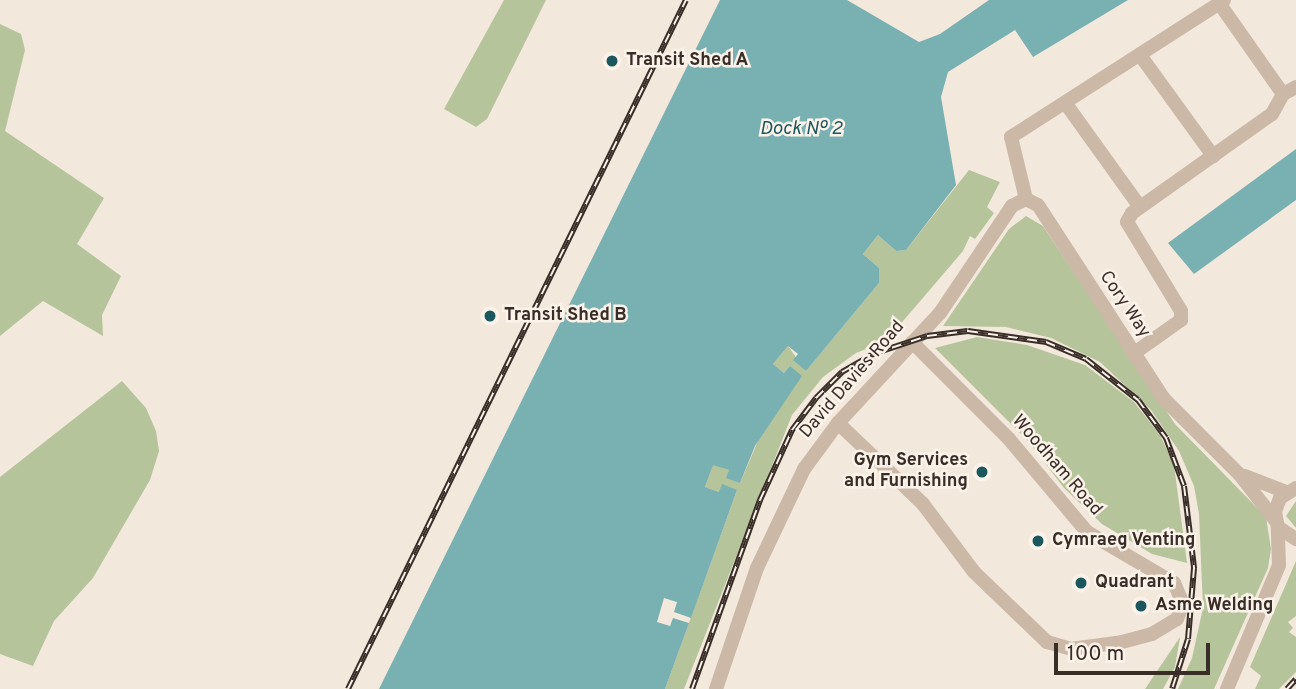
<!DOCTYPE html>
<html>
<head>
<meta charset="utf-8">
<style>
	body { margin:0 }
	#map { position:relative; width:1296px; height:689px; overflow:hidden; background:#f3e8dc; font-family:Overpass,sans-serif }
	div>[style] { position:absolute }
	.green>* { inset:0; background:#b6c49b }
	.water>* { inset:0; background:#79b0b2 }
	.minor>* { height:14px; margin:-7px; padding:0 7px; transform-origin:7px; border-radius:7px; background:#ccb8a7 }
	.rail>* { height:6px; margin-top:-3px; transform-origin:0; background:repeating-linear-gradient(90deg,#fbf2e9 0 10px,#392d28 0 20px); box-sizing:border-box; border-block:2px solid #392d28 }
	.dots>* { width:19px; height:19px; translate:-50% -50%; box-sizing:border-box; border:4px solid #fbf2e9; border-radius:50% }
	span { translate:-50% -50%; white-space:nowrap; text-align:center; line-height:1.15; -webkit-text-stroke:5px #fbf2e9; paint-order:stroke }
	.poi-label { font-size:18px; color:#392d28; font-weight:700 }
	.left { translate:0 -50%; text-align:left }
	.right { translate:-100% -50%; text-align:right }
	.street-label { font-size:18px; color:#392d28 }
	.water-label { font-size:19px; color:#1b585d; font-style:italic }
	.scale { position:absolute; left:1054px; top:643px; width:156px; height:32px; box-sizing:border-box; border:4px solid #392d28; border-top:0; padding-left:9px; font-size:21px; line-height:24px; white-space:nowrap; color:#392d28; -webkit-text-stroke:5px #fbf2e9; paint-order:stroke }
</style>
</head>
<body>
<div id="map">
	<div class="green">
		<div style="clip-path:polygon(504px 0,546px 0,487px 119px,476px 127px,444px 109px)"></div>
		<div style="clip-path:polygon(0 24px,21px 34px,25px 50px,5px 131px,104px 198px,77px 244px,121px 276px,102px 315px,103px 336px,43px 301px,0 336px)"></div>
		<div style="clip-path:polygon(969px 170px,1000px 182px,987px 207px,994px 213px,975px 239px,970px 236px,963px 251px,886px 341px,856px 353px,823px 377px,792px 415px,684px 689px,665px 689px,737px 490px,719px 492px,705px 487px,713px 464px,729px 470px,740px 483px,790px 366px,784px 373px,773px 364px,788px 346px,806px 371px,879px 283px,879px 268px,863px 254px,878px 235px,896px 251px,906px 250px)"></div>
		<div style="clip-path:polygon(1026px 216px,1043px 226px,1175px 424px,1266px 517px,1271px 549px,1268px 568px,1214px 689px,1178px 689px,1192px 658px,1203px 608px,1199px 514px,1194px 486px,1179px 451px,1151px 410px,1100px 362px,1051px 338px,1006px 327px,943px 326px,1009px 229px)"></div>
		<div style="clip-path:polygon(977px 337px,1027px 345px,1085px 365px,1134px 402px,1160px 435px,1174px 465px,1187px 563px,1152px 554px,1102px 524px,1064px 488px,1029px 442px,935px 348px)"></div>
		<div style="clip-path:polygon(122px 381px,146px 408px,156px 431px,159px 451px,150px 480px,93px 578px,54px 621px,33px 666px,0 654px,0 477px)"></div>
		<div style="clip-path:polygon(1296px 501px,1296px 528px,1286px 516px)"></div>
		<div style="clip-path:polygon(1296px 561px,1296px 616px,1288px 622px,1293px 628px,1289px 632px,1296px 637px,1296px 672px,1279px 689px,1255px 689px,1261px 676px,1250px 667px)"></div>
		<div style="clip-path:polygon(1180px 637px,1175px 667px,1163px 689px,1145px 689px)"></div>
	</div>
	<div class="water">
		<div style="clip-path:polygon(720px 0,847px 0,919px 42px,940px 34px,989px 0,1128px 0,1033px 57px,1015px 30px,948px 72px,941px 97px,956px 185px,906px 250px,896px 251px,878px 235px,863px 254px,879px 268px,879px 283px,806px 371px,793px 360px,798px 354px,788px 346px,773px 364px,784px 373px,790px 366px,802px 376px,755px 446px,740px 483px,726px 478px,729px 470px,713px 465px,705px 487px,719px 492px,722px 484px,737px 490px,691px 618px,674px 612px,677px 602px,664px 598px,657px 622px,670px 626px,673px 618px,689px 623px,665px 689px,379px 689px)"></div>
		<div style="clip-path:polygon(1296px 149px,1296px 200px,1194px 274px,1168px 243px)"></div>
	</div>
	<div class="minor">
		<div style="left:1219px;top:3px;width:111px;rotate:54.9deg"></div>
		<div style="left:1140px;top:55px;width:125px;rotate:54.1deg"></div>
		<div style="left:1066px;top:104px;width:127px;rotate:54.3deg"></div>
		<div style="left:1026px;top:199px;width:13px;rotate:27deg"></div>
		<div style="left:1038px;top:205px;width:231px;rotate:57deg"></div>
		<div style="left:1164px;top:399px;width:107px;rotate:45deg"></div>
		<div style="left:1240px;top:475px;width:57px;rotate:52.1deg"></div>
		<div style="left:1026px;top:199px;width:64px;rotate:-103.6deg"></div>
		<div style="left:1011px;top:137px;width:253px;rotate:-32.7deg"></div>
		<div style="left:1133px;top:354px;width:59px;rotate:-35.3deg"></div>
		<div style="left:1181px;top:320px;width:9px;rotate:-90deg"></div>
		<div style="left:1181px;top:311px;width:104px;rotate:-121.2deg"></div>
		<div style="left:1127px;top:222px;width:10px;rotate:-61deg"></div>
		<div style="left:1132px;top:213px;width:171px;rotate:-35.3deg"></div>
		<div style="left:1272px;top:114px;width:23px;rotate:-61deg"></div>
		<div style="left:1283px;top:94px;width:15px;rotate:-28deg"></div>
		<div style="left:838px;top:423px;width:117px;rotate:43.6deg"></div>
		<div style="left:923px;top:504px;width:85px;rotate:53.1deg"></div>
		<div style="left:974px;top:572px;width:101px;rotate:43.8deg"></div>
		<div style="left:1047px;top:642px;width:25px;rotate:16deg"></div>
		<div style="left:1071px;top:649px;width:51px;rotate:-7.8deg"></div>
		<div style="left:1122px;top:642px;width:31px;rotate:-15deg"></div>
		<div style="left:1152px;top:634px;width:29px;rotate:-31deg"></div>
		<div style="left:1177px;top:619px;width:16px;rotate:-68deg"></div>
		<div style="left:1183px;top:604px;width:23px;rotate:-113deg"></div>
		<div style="left:1174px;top:583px;width:101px;rotate:-149.6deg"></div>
		<div style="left:1087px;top:532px;width:121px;rotate:-130deg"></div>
		<div style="left:1009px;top:439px;width:137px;rotate:-135deg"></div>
		<div style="left:1245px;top:476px;width:44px;rotate:21.3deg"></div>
		<div style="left:1296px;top:488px;width:19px;rotate:148deg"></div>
		<div style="left:1280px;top:498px;width:15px;rotate:110deg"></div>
		<div style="left:1275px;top:512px;width:15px;rotate:79deg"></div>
		<div style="left:1278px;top:527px;width:22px;rotate:34deg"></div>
		<div style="left:716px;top:689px;width:128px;rotate:-71.3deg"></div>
		<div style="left:757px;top:568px;width:110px;rotate:-64.6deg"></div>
		<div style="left:804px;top:469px;width:57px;rotate:-53.5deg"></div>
		<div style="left:838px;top:423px;width:150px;rotate:-47.2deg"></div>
		<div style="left:940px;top:313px;width:129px;rotate:-56.1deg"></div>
		<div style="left:1012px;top:206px;width:16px;rotate:-27deg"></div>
		<div style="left:1227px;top:689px;width:134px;rotate:-67.2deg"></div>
		<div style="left:1279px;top:565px;width:38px;rotate:-92deg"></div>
	</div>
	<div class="rail">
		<div style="left:348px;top:689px;width:767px;rotate:-63.87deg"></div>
		<div style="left:692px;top:689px;width:201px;rotate:-70.2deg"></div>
		<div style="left:760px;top:500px;width:77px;rotate:-65.4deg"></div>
		<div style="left:792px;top:430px;width:40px;rotate:-53deg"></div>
		<div style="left:816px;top:398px;width:37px;rotate:-45deg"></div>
		<div style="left:842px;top:372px;width:36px;rotate:-30deg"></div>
		<div style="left:873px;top:354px;width:57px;rotate:-18.4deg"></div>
		<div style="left:927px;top:336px;width:41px;rotate:-7deg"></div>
		<div style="left:968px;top:331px;width:79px;rotate:8deg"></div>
		<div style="left:1046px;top:342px;width:43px;rotate:23deg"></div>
		<div style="left:1086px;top:359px;width:66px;rotate:38.3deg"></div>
		<div style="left:1138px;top:400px;width:47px;rotate:53.6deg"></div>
		<div style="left:1166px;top:438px;width:51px;rotate:69.4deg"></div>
		<div style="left:1184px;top:486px;width:83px;rotate:83deg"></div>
		<div style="left:1194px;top:568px;width:71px;rotate:94.8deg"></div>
		<div style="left:1188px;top:639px;width:52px;rotate:107.7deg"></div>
		<div style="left:1287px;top:689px;width:13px;rotate:-48deg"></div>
	</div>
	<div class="dots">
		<div style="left:612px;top:61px;background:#1b585d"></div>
		<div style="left:490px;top:316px;background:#1b585d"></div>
		<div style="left:982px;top:472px;background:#1b585d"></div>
		<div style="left:1038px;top:541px;background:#1b585d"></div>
		<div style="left:1081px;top:583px;background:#1b585d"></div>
		<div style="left:1141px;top:606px;background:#1b585d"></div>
	</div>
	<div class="poi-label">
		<span class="left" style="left:626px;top:61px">Transit Shed A</span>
		<span class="left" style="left:504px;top:316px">Transit Shed B</span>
		<span class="right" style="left:968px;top:472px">Gym Services<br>and Furnishing</span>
		<span class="left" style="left:1052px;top:541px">Cymraeg Venting</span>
		<span class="left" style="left:1095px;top:583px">Quadrant</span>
		<span class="left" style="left:1155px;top:606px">Asme Welding</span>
	</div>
	<div class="street-label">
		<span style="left:1124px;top:305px;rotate:56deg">Cory Way</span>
		<span style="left:853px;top:380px;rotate:-49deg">David Davies Road</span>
		<span style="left:1056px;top:466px;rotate:49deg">Woodham Road</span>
	</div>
	<div class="water-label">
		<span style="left:801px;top:130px">Dock Nº 2</span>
	</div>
	<div class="scale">100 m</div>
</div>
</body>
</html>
